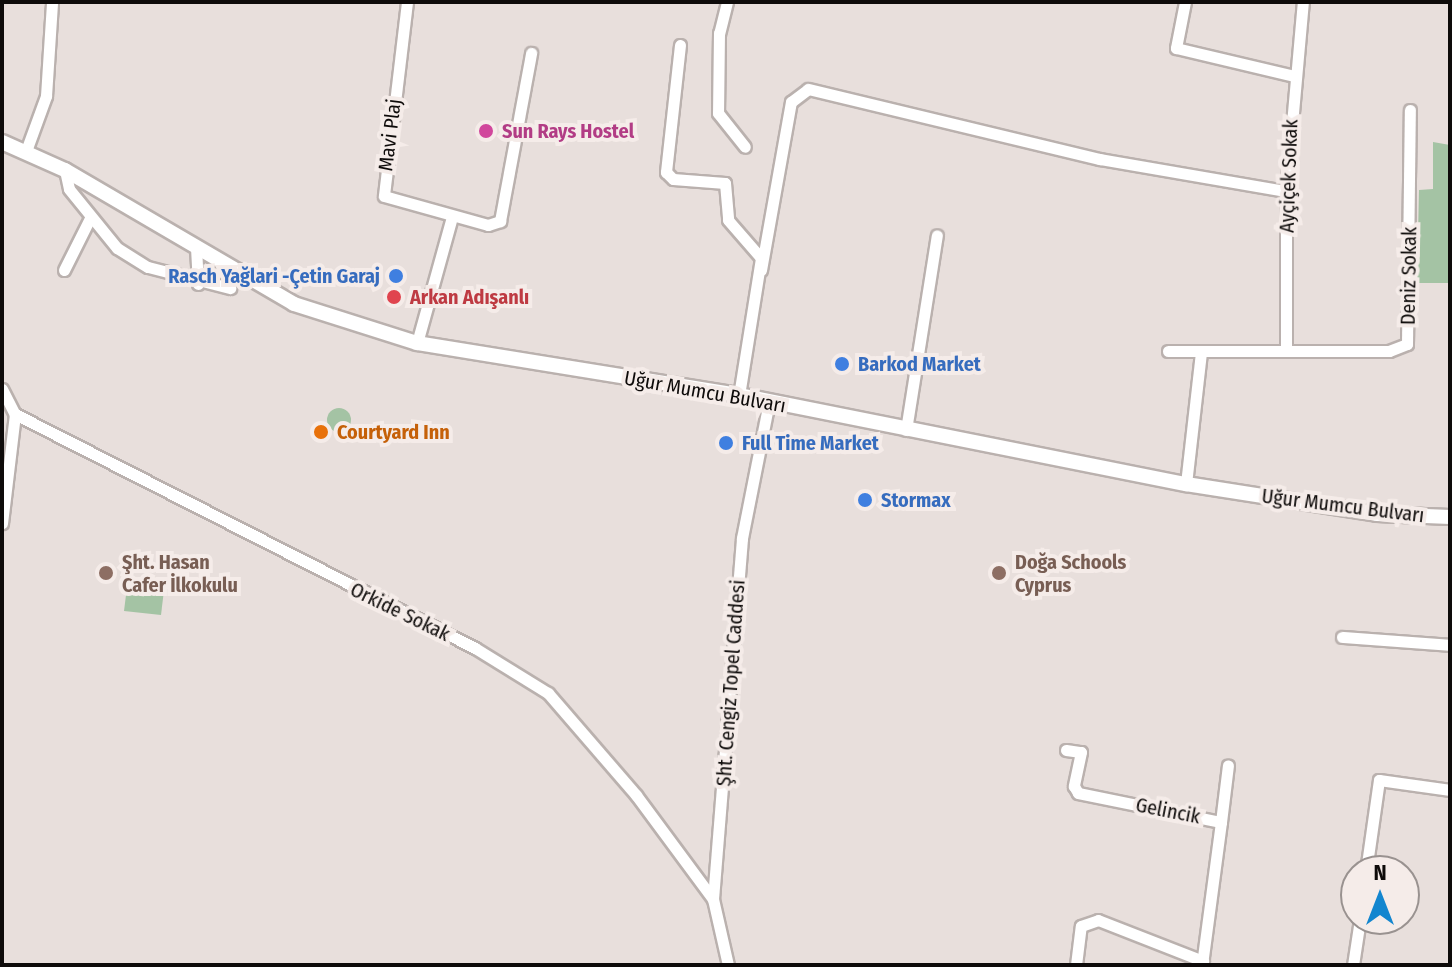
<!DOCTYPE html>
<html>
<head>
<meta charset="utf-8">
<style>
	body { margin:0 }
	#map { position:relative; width:1452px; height:967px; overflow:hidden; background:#e8dfdc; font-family:"Fira Sans Condensed",sans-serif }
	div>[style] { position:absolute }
	.green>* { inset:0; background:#a4c3a4 }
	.round { border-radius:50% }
	.roads { filter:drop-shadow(2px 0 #bab1ae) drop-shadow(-2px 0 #bab1ae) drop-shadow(0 2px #bab1ae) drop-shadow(0 -2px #bab1ae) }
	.minor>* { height:11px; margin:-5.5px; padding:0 5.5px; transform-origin:5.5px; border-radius:5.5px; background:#fff }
	.major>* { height:14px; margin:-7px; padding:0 7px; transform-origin:7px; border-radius:7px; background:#fff }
	.dots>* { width:22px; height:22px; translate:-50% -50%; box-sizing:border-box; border:4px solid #f5ece9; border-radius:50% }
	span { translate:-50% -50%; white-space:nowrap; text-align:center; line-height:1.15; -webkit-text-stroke:8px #f5ece9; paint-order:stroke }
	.hotel-label { font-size:20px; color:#b23c85; font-weight:700 }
	.left { translate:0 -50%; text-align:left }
	.street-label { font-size:20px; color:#0e0b0a }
	.shop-label { font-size:20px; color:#366cbe; font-weight:700 }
	.right { translate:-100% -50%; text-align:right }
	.health-label { font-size:20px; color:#be3a42; font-weight:700 }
	.food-label { font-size:20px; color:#c56008; font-weight:700 }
	.education-label { font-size:20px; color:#785e54; font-weight:700 }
	.frame { position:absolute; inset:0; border:4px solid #0e0b0a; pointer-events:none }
	.north { position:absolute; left:1340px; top:855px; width:80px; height:80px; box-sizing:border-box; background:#f5ece9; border:2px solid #999290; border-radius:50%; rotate:0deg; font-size:22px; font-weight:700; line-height:32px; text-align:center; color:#0e0b0a }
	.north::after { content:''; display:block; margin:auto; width:28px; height:36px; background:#1386cf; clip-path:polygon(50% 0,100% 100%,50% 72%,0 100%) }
</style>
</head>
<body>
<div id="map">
	<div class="green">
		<div style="clip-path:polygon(1433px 142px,1450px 145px,1450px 283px,1417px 283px,1419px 190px,1433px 189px)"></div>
		<div class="round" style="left:327px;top:408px;width:24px;height:24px"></div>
		<div style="clip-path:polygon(127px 587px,164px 590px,161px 615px,124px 611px)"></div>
	</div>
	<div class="roads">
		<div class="minor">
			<div style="left:407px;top:2px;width:195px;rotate:96.8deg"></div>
			<div style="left:384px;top:196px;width:108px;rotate:15.6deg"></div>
			<div style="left:488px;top:225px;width:13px;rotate:-18deg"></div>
			<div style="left:500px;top:221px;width:171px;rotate:-79.5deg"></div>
			<div style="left:727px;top:2px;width:32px;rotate:104deg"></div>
			<div style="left:719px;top:33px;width:80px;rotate:90.7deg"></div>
			<div style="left:718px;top:113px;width:43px;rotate:51.5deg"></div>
			<div style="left:1185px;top:2px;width:47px;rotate:101.1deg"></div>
			<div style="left:1176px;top:48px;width:121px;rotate:13.3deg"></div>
			<div style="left:680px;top:45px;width:128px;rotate:96.3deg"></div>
			<div style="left:666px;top:172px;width:10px;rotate:45deg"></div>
			<div style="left:673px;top:179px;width:52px;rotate:4.4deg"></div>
			<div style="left:725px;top:183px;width:37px;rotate:85deg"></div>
			<div style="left:728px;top:220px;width:50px;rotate:49deg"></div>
			<div style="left:761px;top:258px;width:139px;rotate:99.1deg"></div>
			<div style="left:26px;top:151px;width:59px;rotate:-70deg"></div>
			<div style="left:46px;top:96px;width:94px;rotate:-86.3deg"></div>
			<div style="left:65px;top:170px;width:19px;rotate:78deg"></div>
			<div style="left:69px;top:189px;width:76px;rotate:50.9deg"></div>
			<div style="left:117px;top:248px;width:36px;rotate:32deg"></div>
			<div style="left:148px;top:267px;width:85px;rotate:14.4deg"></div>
			<div style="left:196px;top:247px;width:37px;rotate:87deg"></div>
			<div style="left:64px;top:270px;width:58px;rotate:-63.4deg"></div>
			<div style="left:761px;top:270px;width:171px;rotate:-79.9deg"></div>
			<div style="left:791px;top:102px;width:21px;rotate:-37deg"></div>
			<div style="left:808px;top:89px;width:300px;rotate:13.5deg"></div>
			<div style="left:1100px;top:159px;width:189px;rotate:9.8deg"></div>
			<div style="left:417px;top:343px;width:131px;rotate:-74.5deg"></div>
			<div style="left:1286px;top:350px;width:159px;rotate:-90deg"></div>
			<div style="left:1286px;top:191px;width:190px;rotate:-84.9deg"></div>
			<div style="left:1168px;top:351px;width:221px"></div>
			<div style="left:1389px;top:351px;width:19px;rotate:-21deg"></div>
			<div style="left:1407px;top:344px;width:234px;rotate:-89.3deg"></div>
			<div style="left:2px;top:389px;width:28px;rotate:63deg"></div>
			<div style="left:15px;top:414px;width:110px;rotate:96.8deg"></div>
			<div style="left:15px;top:414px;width:516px;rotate:26.96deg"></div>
			<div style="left:475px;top:648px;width:86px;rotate:31.7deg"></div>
			<div style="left:548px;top:693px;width:135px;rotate:49.2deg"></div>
			<div style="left:636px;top:795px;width:129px;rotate:53.5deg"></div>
			<div style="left:906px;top:430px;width:197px;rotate:-81deg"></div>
			<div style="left:1186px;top:484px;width:133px;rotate:-83.5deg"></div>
			<div style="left:1342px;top:637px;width:108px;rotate:4.2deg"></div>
			<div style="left:1066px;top:750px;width:15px;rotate:8deg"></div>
			<div style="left:1081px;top:752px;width:35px;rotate:102deg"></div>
			<div style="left:1074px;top:786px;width:8px;rotate:60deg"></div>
			<div style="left:1078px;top:793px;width:146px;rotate:11.5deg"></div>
			<div style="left:1221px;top:822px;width:144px;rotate:97.6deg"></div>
			<div style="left:1221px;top:822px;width:57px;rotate:-83deg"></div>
			<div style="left:1366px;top:871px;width:92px;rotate:-81.9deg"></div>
			<div style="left:1379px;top:780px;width:72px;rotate:8deg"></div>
			<div style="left:728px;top:965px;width:68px;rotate:-102.8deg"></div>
			<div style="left:713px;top:899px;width:362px;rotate:-85.4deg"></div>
			<div style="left:742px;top:538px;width:139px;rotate:-78.8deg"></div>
			<div style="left:1076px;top:965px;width:39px;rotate:-83deg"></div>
			<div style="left:1081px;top:926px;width:18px;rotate:-19deg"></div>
			<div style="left:1098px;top:920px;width:113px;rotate:21.3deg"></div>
			<div style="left:1353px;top:965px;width:47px;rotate:-81.3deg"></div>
		</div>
		<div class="major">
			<div style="left:2px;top:142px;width:69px;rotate:24deg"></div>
			<div style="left:65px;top:170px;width:265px;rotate:30.3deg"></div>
			<div style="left:294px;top:304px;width:129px;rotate:17.6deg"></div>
			<div style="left:417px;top:343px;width:326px;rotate:9.2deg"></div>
			<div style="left:739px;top:395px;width:456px;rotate:11.3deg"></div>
			<div style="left:1186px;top:484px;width:193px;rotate:8.9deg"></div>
			<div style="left:1377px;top:514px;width:73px;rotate:2.4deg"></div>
		</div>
	</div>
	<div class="dots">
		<div style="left:486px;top:131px;background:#d1479c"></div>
		<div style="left:396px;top:276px;background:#3f7fe0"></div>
		<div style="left:394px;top:297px;background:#e0444e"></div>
		<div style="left:842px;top:364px;background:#3f7fe0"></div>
		<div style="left:321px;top:432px;background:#e8710a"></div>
		<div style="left:726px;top:443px;background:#3f7fe0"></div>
		<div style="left:865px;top:500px;background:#3f7fe0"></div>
		<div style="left:106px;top:573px;background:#8d6e63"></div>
		<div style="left:999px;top:573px;background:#8d6e63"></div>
	</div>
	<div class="hotel-label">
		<span class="left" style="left:502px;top:131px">Sun Rays Hostel</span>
	</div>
	<div class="street-label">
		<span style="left:390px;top:135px;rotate:-83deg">Mavi Plaj</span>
		<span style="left:1289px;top:176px;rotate:-88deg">Ayçiçek Sokak</span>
		<span style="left:1409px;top:276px;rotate:-89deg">Deniz Sokak</span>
		<span style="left:705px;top:392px;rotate:10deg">Uğur Mumcu Bulvarı</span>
		<span style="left:1343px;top:506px;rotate:7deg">Uğur Mumcu Bulvarı</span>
		<span style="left:400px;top:612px;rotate:26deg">Orkide Sokak</span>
		<span style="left:731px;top:683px;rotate:-86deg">Şht. Cengiz Topel Caddesi</span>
		<span style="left:1168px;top:811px;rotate:11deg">Gelincik</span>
	</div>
	<div class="shop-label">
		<span class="right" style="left:380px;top:276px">Rasch Yağlari -Çetin Garaj</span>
		<span class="left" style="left:858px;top:364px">Barkod Market</span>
		<span class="left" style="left:742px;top:443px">Full Time Market</span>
		<span class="left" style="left:881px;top:500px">Stormax</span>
	</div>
	<div class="health-label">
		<span class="left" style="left:410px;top:297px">Arkan Adışanlı</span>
	</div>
	<div class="food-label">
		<span class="left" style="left:337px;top:432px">Courtyard Inn</span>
	</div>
	<div class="education-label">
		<span class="left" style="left:122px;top:574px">Şht. Hasan<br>Cafer İlkokulu</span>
		<span class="left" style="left:1015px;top:574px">Doğa Schools<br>Cyprus</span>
	</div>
	<div class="frame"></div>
	<div class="north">N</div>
</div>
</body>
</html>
